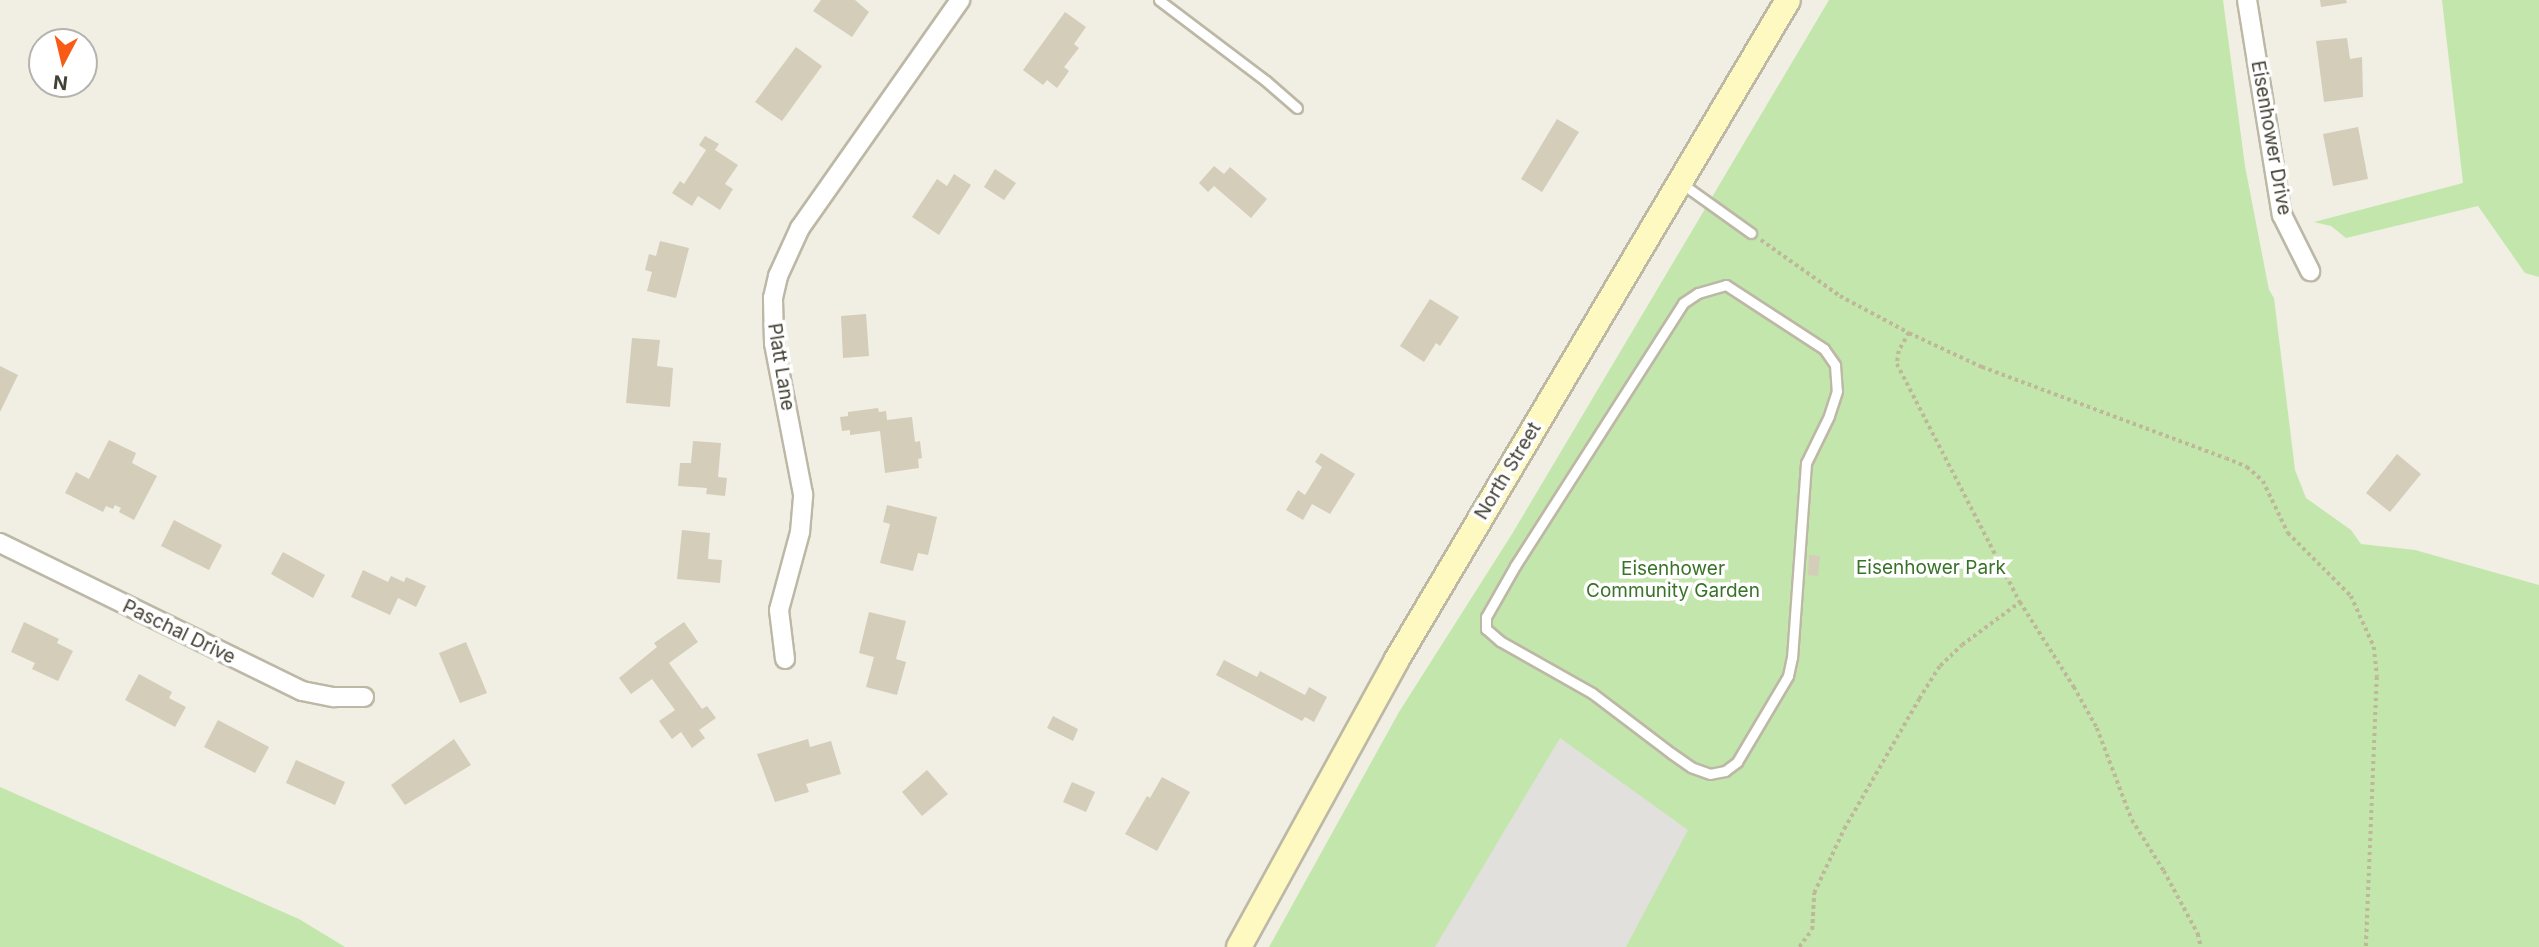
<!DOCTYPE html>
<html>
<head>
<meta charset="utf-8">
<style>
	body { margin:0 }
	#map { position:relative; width:2539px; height:947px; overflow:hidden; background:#f1efe3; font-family:Inter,sans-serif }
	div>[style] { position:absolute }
	.green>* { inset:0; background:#c3e6ac }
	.parking>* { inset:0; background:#e2e0dc }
	.building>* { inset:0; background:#d3cdb9 }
	.path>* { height:3.5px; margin-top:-1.75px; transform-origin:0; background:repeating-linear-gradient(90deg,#beb798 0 3.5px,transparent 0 7px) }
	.roads { filter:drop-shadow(2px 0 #bdb8a6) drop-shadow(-2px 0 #bdb8a6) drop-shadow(0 2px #bdb8a6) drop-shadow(0 -2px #bdb8a6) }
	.service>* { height:9px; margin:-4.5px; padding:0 4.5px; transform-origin:4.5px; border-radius:4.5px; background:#fff }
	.minor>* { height:18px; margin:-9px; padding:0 9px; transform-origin:9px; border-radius:9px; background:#fff }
	.secondary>* { height:24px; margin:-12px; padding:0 12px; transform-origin:12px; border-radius:12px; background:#fef8c1 }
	span { translate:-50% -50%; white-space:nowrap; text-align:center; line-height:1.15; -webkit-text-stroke:7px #fff; paint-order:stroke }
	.street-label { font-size:19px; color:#434034 }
	.park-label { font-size:19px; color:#397328 }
	.north { position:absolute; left:28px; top:28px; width:70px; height:70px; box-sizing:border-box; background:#fff; border:2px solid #b4b3ae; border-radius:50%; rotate:187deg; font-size:19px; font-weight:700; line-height:28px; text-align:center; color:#434034 }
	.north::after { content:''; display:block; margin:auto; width:24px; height:32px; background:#f75b15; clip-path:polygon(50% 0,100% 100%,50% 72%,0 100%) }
</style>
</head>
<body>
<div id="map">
	<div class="green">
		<div style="clip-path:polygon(1829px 0,2223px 0,2245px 166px,2269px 290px,2274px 298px,2295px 470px,2306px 498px,2351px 530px,2361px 544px,2415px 550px,2539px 585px,2539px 947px,1269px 947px,1399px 712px,1512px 534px)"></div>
		<div style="clip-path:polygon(2442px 0,2539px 0,2539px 277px,2525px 273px,2478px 206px,2346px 238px,2331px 226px,2314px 222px,2463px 183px)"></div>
		<div style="clip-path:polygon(0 787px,299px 919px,345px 947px,0 947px)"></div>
	</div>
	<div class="parking">
		<div style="clip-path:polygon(1560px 738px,1688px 830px,1626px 947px,1435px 947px)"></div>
	</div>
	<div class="building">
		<div style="clip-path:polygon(821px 0,855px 0,869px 12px,852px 37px,813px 11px)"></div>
		<div style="clip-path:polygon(2320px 0,2346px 0,2347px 3px,2321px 7px)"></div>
		<div style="clip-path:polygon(1065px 12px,1086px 27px,1074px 44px,1079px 48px,1064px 67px,1069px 71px,1057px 88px,1047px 80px,1043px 85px,1023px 70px)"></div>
		<div style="clip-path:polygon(2347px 38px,2350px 59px,2362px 57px,2363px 97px,2324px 102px,2316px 41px)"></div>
		<div style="clip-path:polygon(796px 47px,822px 66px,782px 121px,755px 102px)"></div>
		<div style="clip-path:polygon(1557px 119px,1579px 132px,1542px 192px,1521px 179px)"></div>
		<div style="clip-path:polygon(2358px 127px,2368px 179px,2333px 186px,2323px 134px)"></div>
		<div style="clip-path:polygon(705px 136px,719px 144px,715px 150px,738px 165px,725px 184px,733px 189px,720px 210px,698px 196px,692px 206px,672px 193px,680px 181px,684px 184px,706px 150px,699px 145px)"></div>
		<div style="clip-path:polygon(1214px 166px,1224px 174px,1230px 167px,1267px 199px,1251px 218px,1214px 186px,1208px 192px,1199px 183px)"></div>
		<div style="clip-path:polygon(995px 169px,1016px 183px,1004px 200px,984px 187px)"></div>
		<div style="clip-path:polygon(954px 174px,971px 185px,939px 235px,912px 217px,937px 179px,947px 186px)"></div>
		<div style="clip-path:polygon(660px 241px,689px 248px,676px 298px,647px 291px,652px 272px,645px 270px,649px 254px,656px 256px)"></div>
		<div style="clip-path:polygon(1430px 299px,1459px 317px,1440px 346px,1436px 343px,1424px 362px,1400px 346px)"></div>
		<div style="clip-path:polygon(866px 314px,869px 356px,843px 358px,841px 316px)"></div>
		<div style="clip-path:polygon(632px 338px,660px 340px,657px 366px,673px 368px,670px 407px,626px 403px)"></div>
		<div style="clip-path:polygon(0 366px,18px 375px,0 412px)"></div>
		<div style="clip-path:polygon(878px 408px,879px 412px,886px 411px,887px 420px,912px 417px,915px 442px,920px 441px,922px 458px,918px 459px,919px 468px,885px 473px,880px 431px,850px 435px,850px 430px,842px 431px,840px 417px,848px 416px,848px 412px)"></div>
		<div style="clip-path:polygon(109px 440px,136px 453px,132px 463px,157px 476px,134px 520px,119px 512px,121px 508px,115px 505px,113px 509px,106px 506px,103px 512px,65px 493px,76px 472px,89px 479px)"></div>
		<div style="clip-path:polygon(693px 441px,721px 443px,718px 477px,727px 478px,725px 496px,706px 494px,707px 488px,678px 486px,680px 463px,691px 463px)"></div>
		<div style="clip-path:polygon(1321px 453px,1355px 474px,1330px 514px,1312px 504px,1303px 520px,1286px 510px,1298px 490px,1305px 495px,1322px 467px,1315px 462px)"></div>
		<div style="clip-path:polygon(2397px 454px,2421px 474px,2390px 512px,2366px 493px)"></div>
		<div style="clip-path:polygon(887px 505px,937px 517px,928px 555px,918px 553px,913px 571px,880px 563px,890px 524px,883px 522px)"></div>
		<div style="clip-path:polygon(174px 520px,222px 545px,209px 570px,161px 546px)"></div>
		<div style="clip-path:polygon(682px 530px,710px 533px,708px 559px,722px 560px,720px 583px,677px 579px)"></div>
		<div style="clip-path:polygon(283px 552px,325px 575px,313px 598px,271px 574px)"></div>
		<div style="clip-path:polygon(1809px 555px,1820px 556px,1818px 576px,1808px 575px)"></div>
		<div style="clip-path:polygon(363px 570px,388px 582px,391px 576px,404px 582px,406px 577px,426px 586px,416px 607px,398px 598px,390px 615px,351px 597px)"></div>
		<div style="clip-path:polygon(869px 612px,906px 621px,896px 659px,906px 662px,897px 695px,866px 687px,874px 657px,859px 653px)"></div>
		<div style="clip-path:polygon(24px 622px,59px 639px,57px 643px,73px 651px,58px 681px,32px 669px,35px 663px,11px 652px)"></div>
		<div style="clip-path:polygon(684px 622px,698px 642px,669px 663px,702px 709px,707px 706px,716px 718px,699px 730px,705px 738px,692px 748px,681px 732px,672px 739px,659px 721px,675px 710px,652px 679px,631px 694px,619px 678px,657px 647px,654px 643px)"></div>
		<div style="clip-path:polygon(466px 642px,487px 693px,460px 703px,439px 653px)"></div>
		<div style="clip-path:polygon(1224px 660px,1257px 677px,1260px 671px,1305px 695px,1309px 687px,1327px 697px,1314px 722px,1305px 717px,1302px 721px,1216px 675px)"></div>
		<div style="clip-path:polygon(139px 674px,172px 692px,169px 698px,186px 707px,175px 727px,125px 700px)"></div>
		<div style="clip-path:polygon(1053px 716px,1078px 729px,1073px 741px,1047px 728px)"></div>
		<div style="clip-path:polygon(218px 720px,269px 747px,255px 773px,204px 747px)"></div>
		<div style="clip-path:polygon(454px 739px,471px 765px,405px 805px,391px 785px)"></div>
		<div style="clip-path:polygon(808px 739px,810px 747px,831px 741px,841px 774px,806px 784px,809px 792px,775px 802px,757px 754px)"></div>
		<div style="clip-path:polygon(296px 760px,345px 782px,335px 805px,286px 783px)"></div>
		<div style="clip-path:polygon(927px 770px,948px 794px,922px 816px,902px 792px)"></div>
		<div style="clip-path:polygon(1162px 777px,1190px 792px,1157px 851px,1125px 834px,1147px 796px,1150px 798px)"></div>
		<div style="clip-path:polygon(1072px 782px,1095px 792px,1086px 812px,1063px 802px)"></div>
	</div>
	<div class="path">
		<div style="left:1761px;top:240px;width:97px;rotate:35.3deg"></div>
		<div style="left:1840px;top:296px;width:78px;rotate:28.2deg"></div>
		<div style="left:1909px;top:333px;width:81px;rotate:25deg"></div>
		<div style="left:1982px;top:367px;width:260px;rotate:20.5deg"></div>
		<div style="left:2226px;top:458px;width:23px;rotate:23deg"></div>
		<div style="left:2247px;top:467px;width:21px;rotate:41deg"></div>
		<div style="left:2263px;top:481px;width:58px;rotate:64.3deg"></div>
		<div style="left:2288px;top:533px;width:89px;rotate:45deg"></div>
		<div style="left:2351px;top:596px;width:56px;rotate:65.7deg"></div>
		<div style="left:2374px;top:647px;width:30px;rotate:84deg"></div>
		<div style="left:2377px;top:677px;width:270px;rotate:92.3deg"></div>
		<div style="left:1909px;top:333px;width:21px;rotate:119deg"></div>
		<div style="left:1899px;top:351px;width:13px;rotate:99deg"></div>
		<div style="left:1897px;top:364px;width:268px;rotate:62.7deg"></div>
		<div style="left:2020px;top:602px;width:101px;rotate:57.6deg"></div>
		<div style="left:2074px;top:687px;width:47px;rotate:60.7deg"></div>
		<div style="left:2097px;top:728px;width:98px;rotate:69.2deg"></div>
		<div style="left:2132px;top:820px;width:60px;rotate:57.9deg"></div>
		<div style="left:2164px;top:871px;width:72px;rotate:61.6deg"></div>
		<div style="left:2198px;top:934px;width:13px;rotate:77deg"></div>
		<div style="left:1799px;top:947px;width:21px;rotate:-53deg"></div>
		<div style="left:1812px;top:930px;width:37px;rotate:-87deg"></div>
		<div style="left:1814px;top:893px;width:71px;rotate:-64.9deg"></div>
		<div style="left:1844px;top:829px;width:150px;rotate:-60deg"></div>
		<div style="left:1919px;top:699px;width:39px;rotate:-58deg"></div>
		<div style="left:1940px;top:666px;width:30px;rotate:-44deg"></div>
		<div style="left:1962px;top:645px;width:72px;rotate:-36.6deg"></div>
	</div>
	<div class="roads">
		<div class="service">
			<div style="left:1159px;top:0;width:134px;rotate:37.1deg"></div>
			<div style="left:1266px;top:81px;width:41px;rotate:41.1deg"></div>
			<div style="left:1681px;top:183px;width:86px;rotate:35.5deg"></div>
			<div style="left:1726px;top:285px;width:117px;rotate:33.1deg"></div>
			<div style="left:1824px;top:349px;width:19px;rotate:55deg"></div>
			<div style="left:1835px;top:365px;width:26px;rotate:86deg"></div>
			<div style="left:1837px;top:391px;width:26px;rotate:108deg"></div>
			<div style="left:1829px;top:416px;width:52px;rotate:116.1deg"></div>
			<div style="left:1806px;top:463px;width:195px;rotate:94.1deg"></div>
			<div style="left:1792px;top:657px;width:19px;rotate:102deg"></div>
			<div style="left:1788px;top:676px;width:100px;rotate:120.7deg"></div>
			<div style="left:1737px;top:762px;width:15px;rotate:143deg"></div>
			<div style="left:1725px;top:771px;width:15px;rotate:169deg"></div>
			<div style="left:1710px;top:774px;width:20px;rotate:-160deg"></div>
			<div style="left:1691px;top:767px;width:24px;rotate:-145deg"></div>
			<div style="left:1671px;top:753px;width:99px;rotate:-142.8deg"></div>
			<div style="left:1592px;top:693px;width:106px;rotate:-150.5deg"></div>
			<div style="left:1500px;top:641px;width:18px;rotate:-139deg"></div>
			<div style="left:1486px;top:629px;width:12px;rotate:-90deg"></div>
			<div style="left:1486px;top:617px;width:59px;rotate:-60.4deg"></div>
			<div style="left:1515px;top:566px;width:312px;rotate:-57.4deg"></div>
			<div style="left:1683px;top:303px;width:18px;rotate:-34deg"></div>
			<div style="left:1698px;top:293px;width:29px;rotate:-16deg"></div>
		</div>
		<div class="minor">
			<div style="left:2247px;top:0;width:218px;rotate:80.8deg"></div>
			<div style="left:2282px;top:215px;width:63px;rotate:63.4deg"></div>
			<div style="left:0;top:543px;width:336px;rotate:26.1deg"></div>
			<div style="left:302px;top:691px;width:33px;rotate:11deg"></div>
			<div style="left:334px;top:697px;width:30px"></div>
			<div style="left:785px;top:659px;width:49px;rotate:-97deg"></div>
			<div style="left:779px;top:610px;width:81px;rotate:-74.9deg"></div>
			<div style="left:800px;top:532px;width:38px;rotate:-85deg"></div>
			<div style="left:803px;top:494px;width:154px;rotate:-100.9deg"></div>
			<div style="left:774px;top:343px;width:45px;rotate:-91.3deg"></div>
			<div style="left:773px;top:298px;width:23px;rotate:-77deg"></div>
			<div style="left:778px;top:276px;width:53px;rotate:-65.4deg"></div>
			<div style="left:800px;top:228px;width:279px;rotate:-54.9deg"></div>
		</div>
		<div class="secondary">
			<div style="left:1239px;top:947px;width:326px;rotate:-61.2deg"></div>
			<div style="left:1396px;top:661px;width:768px;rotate:-59.33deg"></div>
		</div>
	</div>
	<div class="street-label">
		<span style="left:2271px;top:138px;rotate:80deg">Eisenhower Drive</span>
		<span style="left:781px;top:367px;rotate:81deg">Platt Lane</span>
		<span style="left:1508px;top:471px;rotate:-59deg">North Street</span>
		<span style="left:179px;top:632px;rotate:26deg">Paschal Drive</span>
	</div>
	<div class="park-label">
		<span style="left:1931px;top:568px">Eisenhower Park</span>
		<span style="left:1673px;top:580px">Eisenhower<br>Community Garden</span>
	</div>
	<div class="north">N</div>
</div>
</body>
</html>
